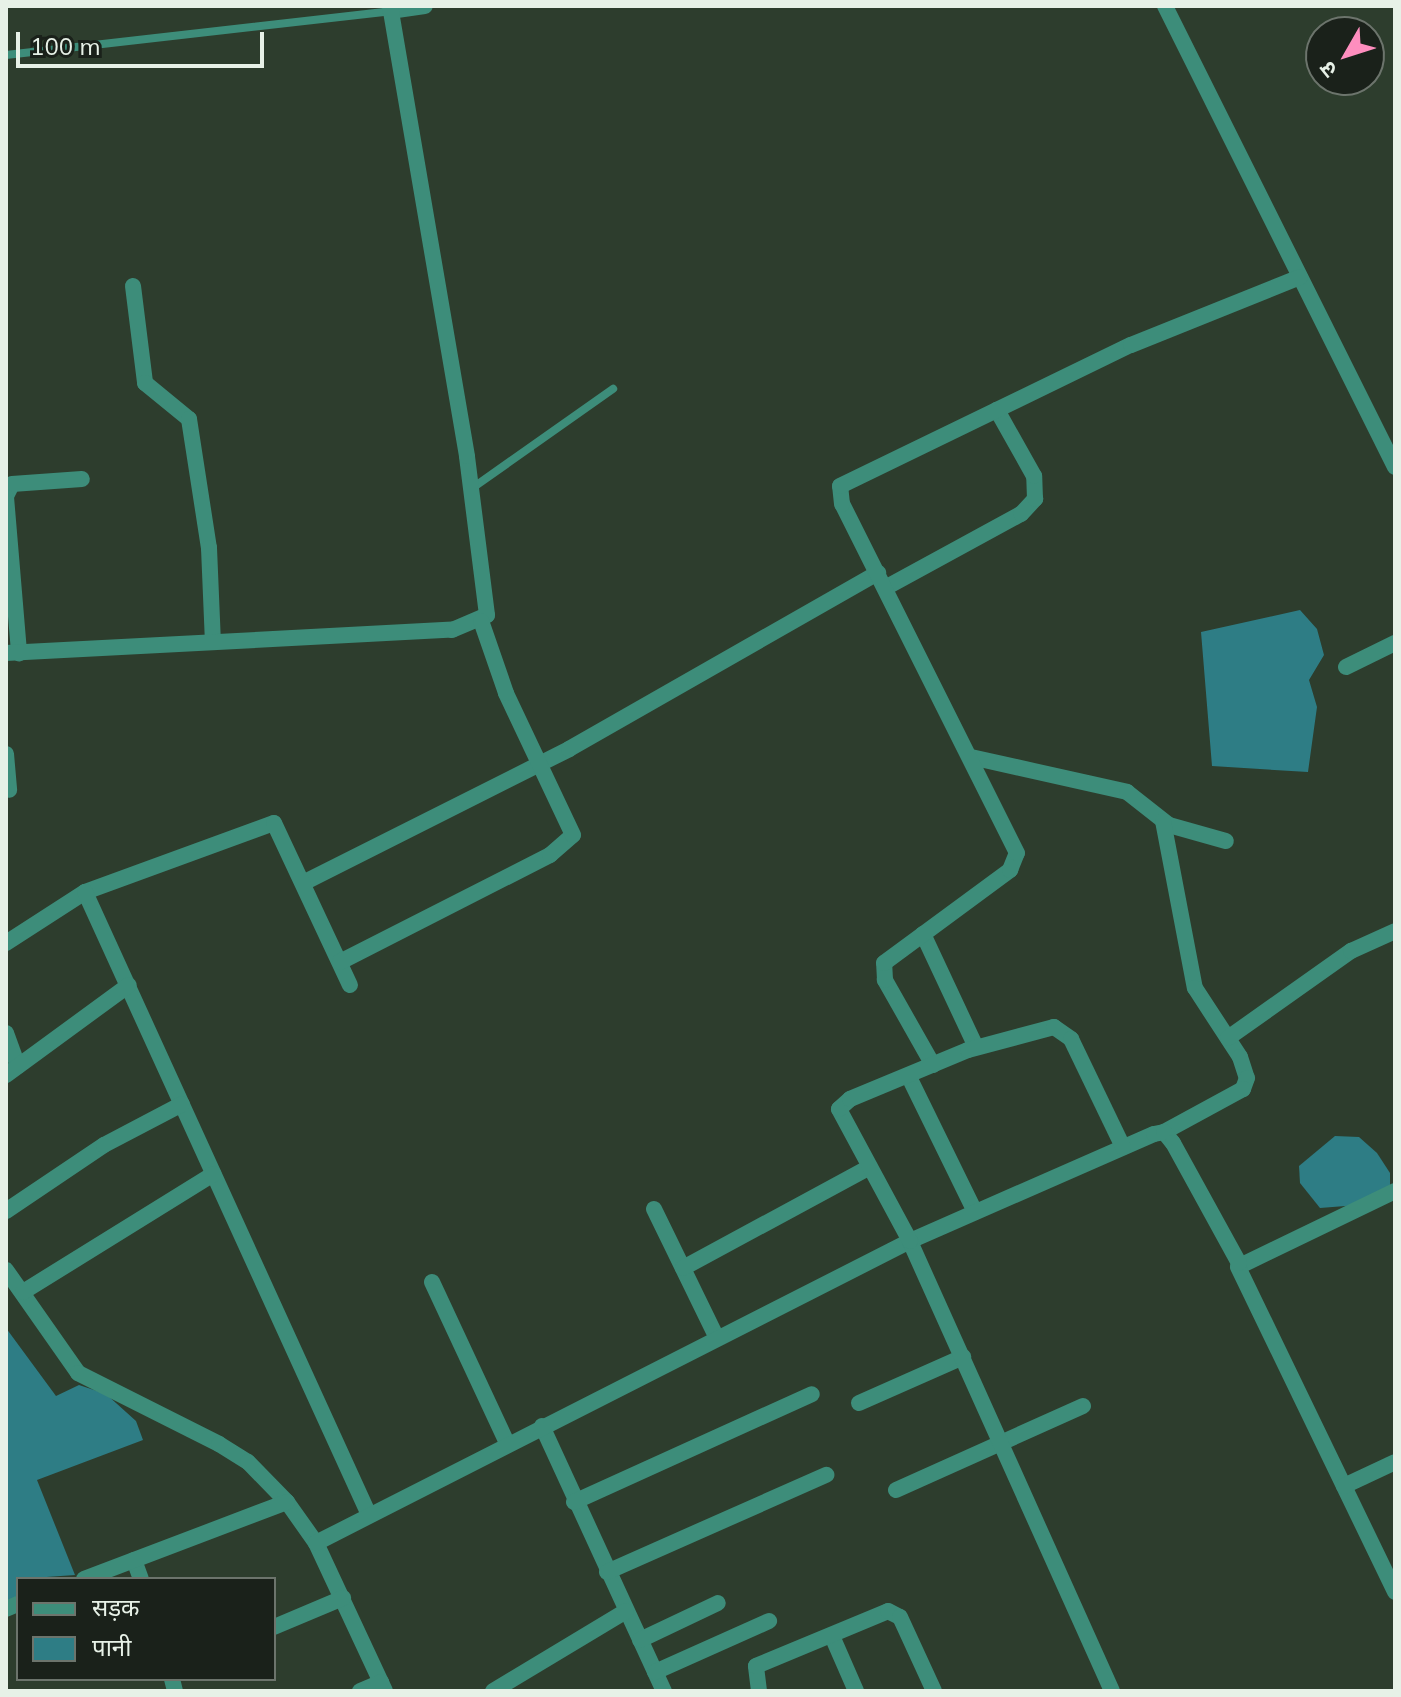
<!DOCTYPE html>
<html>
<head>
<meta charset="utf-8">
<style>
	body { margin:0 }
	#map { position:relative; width:1401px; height:1697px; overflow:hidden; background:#2d3d2d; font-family:Mulish,"Noto Sans Devanagari",sans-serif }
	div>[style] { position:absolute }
	.water>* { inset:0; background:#2e7d85 }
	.service>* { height:8px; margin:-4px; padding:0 4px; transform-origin:4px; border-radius:4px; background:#3d8d7a }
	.minor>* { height:16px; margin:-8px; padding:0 8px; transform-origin:8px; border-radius:8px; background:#3d8d7a }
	span { translate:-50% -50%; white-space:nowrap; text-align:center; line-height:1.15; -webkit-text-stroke:8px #1a211a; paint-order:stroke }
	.frame { position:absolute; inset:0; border:8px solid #e7f1e7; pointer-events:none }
	.legend { position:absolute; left:16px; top:1577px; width:260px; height:104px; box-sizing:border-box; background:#1a211a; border:2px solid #6c746c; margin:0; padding:10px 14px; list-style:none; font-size:24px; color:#e7f1e7 }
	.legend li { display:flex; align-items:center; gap:16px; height:40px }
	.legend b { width:40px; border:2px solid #6c746c }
	.north { position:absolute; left:1305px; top:16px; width:80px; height:80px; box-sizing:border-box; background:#1a211a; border:2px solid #6c746c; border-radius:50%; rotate:231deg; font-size:22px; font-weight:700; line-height:32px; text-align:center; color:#e7f1e7 }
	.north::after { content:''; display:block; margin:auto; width:28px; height:36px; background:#fe8ebe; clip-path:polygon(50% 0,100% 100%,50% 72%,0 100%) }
	.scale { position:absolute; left:16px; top:32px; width:248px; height:36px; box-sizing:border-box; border:4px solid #e7f1e7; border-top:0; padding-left:10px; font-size:24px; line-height:28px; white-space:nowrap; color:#e7f1e7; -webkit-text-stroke:6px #1a211a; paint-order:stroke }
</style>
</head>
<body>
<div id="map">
	<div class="water">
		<div style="clip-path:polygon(1300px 610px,1317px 629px,1324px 655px,1309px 680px,1317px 707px,1308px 772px,1212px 766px,1201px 632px)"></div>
		<div style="clip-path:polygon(1335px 1136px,1359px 1137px,1377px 1153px,1390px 1173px,1390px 1189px,1358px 1205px,1320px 1208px,1300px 1183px,1299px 1166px)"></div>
		<div style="clip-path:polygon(6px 1328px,56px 1396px,79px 1385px,106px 1394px,136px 1421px,143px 1440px,37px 1480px,75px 1575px,18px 1579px,18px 1597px,6px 1602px)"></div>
	</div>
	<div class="service">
		<div style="left:6px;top:55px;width:387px;rotate:-6.5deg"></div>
		<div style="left:471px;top:489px;width:174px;rotate:-35.2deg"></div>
	</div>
	<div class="minor">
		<div style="left:1165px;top:6px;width:515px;rotate:63.48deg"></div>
		<div style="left:390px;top:11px;width:35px;rotate:-8deg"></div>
		<div style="left:133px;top:286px;width:98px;rotate:82.9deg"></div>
		<div style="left:145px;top:383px;width:57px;rotate:39.3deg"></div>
		<div style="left:189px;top:419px;width:131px;rotate:81.2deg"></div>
		<div style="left:209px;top:548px;width:94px;rotate:87.6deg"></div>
		<div style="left:6px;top:496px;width:13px;rotate:-63deg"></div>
		<div style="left:12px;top:484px;width:70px;rotate:-4.1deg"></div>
		<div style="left:6px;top:497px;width:157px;rotate:85.2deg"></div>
		<div style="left:885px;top:588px;width:155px;rotate:-28.6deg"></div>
		<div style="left:1021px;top:514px;width:21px;rotate:-47deg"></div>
		<div style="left:1035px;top:499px;width:23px;rotate:-92deg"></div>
		<div style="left:1034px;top:476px;width:76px;rotate:-119.3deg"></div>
		<div style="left:6px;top:653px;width:447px;rotate:-3deg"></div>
		<div style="left:452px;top:630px;width:38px;rotate:-23deg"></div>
		<div style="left:487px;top:615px;width:160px;rotate:-97.2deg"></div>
		<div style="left:467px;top:456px;width:457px;rotate:-99.7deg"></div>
		<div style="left:1346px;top:667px;width:55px;rotate:-26.1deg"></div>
		<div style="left:6px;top:754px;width:36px;rotate:85deg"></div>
		<div style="left:971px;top:757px;width:160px;rotate:12.6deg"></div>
		<div style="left:1127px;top:792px;width:53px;rotate:38.2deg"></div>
		<div style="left:1169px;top:825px;width:59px;rotate:15.7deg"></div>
		<div style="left:1163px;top:821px;width:170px;rotate:79.2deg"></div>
		<div style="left:1195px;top:988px;width:82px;rotate:56.9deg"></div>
		<div style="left:1240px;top:1057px;width:22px;rotate:72deg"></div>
		<div style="left:1247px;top:1078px;width:12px;rotate:110deg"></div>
		<div style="left:1243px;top:1089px;width:90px;rotate:151.4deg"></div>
		<div style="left:305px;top:882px;width:296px;rotate:-26.7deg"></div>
		<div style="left:569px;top:749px;width:356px;rotate:-29.7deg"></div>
		<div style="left:85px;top:892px;width:201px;rotate:-20.1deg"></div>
		<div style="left:274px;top:823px;width:179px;rotate:64.9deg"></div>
		<div style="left:923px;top:934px;width:125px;rotate:64.9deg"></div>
		<div style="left:6px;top:943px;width:94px;rotate:-32.8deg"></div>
		<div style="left:85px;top:892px;width:685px;rotate:65.49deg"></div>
		<div style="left:340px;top:962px;width:236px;rotate:-27deg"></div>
		<div style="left:550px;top:855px;width:30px;rotate:-41deg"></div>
		<div style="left:573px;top:835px;width:157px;rotate:-115.3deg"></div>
		<div style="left:506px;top:693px;width:76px;rotate:-109.1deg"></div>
		<div style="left:6px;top:1033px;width:35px;rotate:70deg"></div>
		<div style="left:1228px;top:1038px;width:151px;rotate:-35.3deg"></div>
		<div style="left:1351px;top:951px;width:48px;rotate:-24.4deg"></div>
		<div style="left:933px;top:1065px;width:98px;rotate:-119.5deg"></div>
		<div style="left:885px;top:980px;width:17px;rotate:-93deg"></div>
		<div style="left:884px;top:963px;width:157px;rotate:-36.4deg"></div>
		<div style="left:1010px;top:870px;width:18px;rotate:-68deg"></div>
		<div style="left:1017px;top:853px;width:390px;rotate:-116.6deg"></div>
		<div style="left:842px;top:504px;width:18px;rotate:-96deg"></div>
		<div style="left:840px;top:486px;width:323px;rotate:-25.9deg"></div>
		<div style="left:1131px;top:345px;width:182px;rotate:-21.9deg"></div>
		<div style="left:6px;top:1075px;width:152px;rotate:-36.2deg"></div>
		<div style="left:909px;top:1077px;width:150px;rotate:63.9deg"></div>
		<div style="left:1395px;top:1191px;width:174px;rotate:154.2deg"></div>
		<div style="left:1238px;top:1267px;width:361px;rotate:64.2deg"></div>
		<div style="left:654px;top:1209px;width:144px;rotate:64deg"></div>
		<div style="left:6px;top:1211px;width:118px;rotate:-34deg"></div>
		<div style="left:104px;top:1145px;width:88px;rotate:-27.7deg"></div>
		<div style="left:683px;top:1268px;width:210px;rotate:-28.4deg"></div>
		<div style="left:6px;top:1270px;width:126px;rotate:55deg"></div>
		<div style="left:78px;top:1373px;width:158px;rotate:26.7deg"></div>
		<div style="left:219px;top:1444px;width:34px;rotate:32deg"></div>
		<div style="left:248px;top:1462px;width:56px;rotate:45.7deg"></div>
		<div style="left:287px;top:1502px;width:50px;rotate:54.7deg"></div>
		<div style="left:316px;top:1543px;width:163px;rotate:65deg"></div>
		<div style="left:432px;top:1282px;width:178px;rotate:65deg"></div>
		<div style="left:23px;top:1292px;width:224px;rotate:-31.8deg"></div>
		<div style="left:859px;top:1403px;width:114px;rotate:-23.9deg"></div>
		<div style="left:542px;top:1426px;width:292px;rotate:65.3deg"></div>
		<div style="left:1344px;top:1486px;width:56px;rotate:-25.2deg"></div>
		<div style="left:896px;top:1490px;width:205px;rotate:-24.2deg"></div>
		<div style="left:574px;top:1502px;width:261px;rotate:-24.4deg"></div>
		<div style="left:316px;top:1543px;width:666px;rotate:-26.95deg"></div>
		<div style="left:910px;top:1241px;width:266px;rotate:-23.7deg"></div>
		<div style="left:1154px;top:1134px;width:10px;rotate:-11deg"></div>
		<div style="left:1164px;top:1132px;width:14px;rotate:51deg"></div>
		<div style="left:1173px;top:1143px;width:137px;rotate:61.2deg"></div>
		<div style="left:134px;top:1560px;width:20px;rotate:70deg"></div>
		<div style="left:607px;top:1572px;width:240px;rotate:-23.9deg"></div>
		<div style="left:84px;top:1579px;width:217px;rotate:-20.8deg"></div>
		<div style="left:6px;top:1609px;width:13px;rotate:-23deg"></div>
		<div style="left:274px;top:1627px;width:75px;rotate:-22.8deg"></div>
		<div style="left:832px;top:1636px;width:60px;rotate:66.4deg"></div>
		<div style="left:640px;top:1640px;width:86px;rotate:-25.4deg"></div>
		<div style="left:655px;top:1672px;width:125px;rotate:-24.1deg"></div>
		<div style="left:172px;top:1679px;width:12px;rotate:76deg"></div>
		<div style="left:360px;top:1691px;width:23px;rotate:-23deg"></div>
		<div style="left:493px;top:1691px;width:155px;rotate:-31deg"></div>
		<div style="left:759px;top:1691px;width:25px;rotate:-97deg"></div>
		<div style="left:756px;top:1666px;width:143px;rotate:-22.6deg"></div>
		<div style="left:888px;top:1611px;width:13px;rotate:27deg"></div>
		<div style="left:900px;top:1617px;width:81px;rotate:65.3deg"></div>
		<div style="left:1112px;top:1691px;width:493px;rotate:-114.2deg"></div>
		<div style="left:910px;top:1241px;width:150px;rotate:-118.3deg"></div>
		<div style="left:839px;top:1109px;width:15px;rotate:-42deg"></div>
		<div style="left:850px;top:1099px;width:128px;rotate:-22.6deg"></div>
		<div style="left:968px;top:1050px;width:89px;rotate:-15deg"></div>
		<div style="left:1054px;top:1027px;width:21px;rotate:35deg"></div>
		<div style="left:1071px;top:1039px;width:120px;rotate:64.3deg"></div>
	</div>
	<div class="frame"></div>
	<ul class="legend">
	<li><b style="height:10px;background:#3d8d7a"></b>सड़क</li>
	<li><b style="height:22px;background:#2e7d85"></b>पानी</li>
	</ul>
	<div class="north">उ</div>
	<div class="scale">100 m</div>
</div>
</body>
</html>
